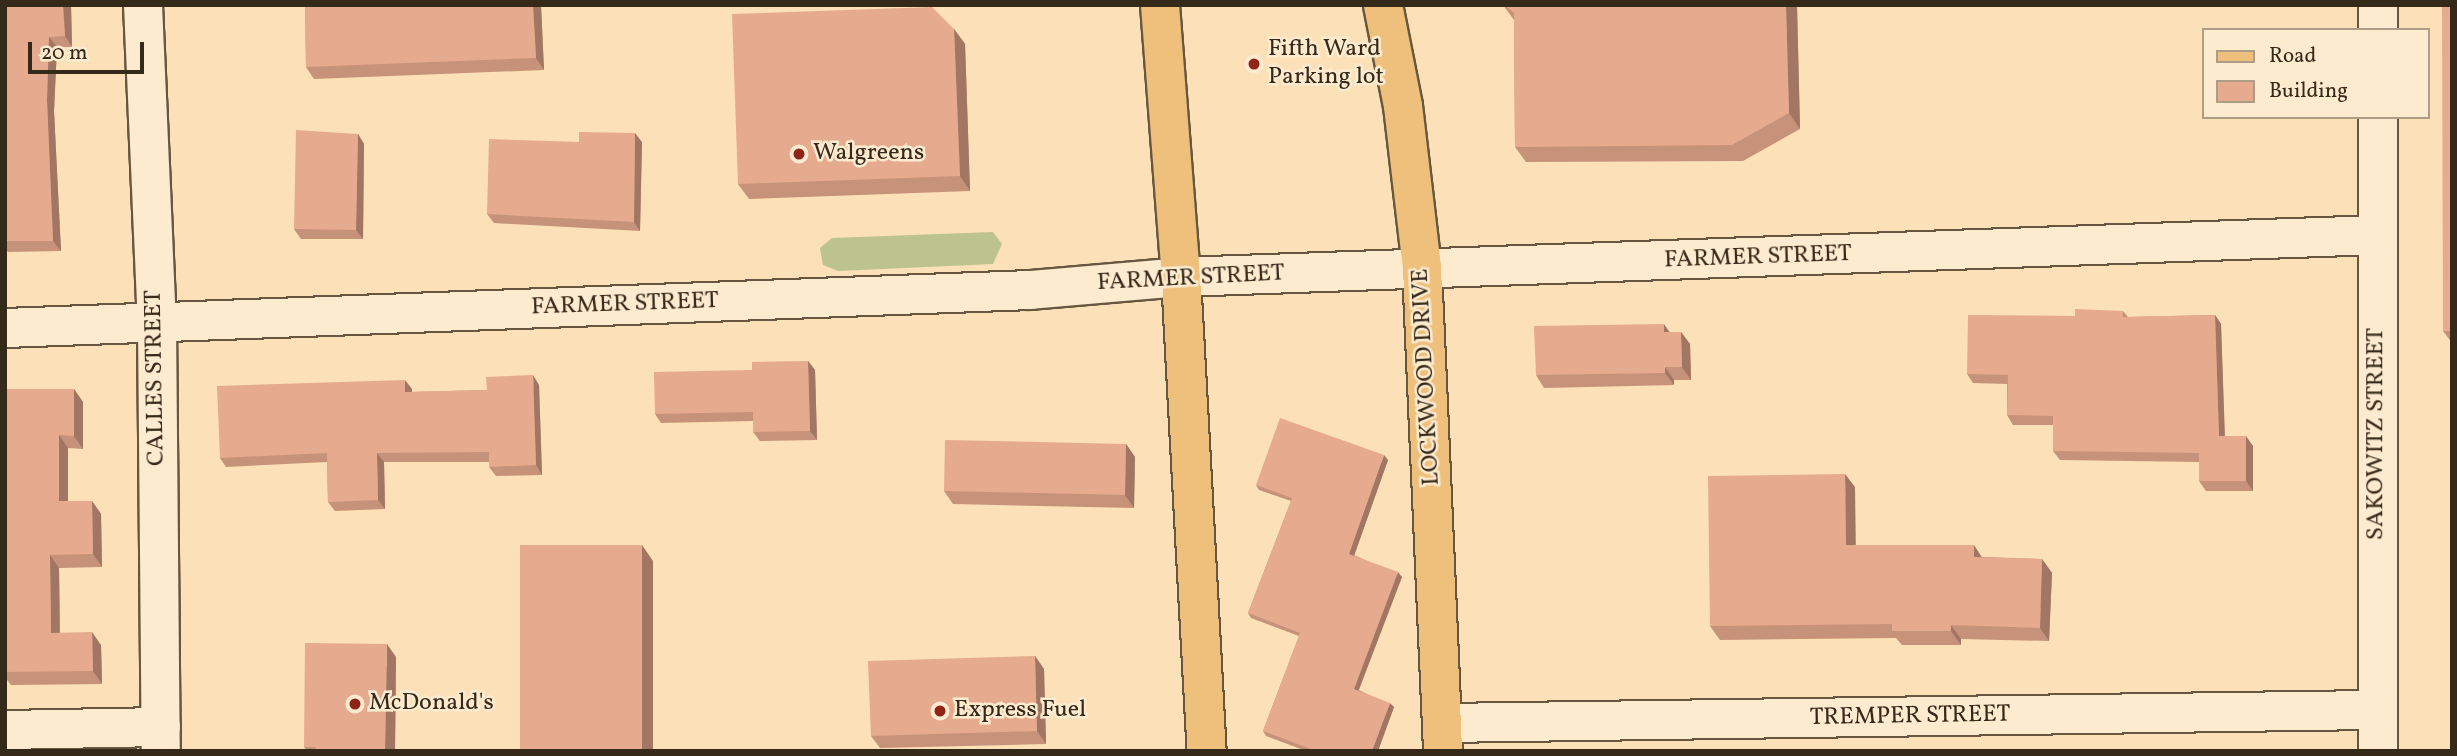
<!DOCTYPE html>
<html>
<head>
<meta charset="utf-8">
<style>
	body { margin:0 }
	#map { position:relative; width:2457px; height:756px; overflow:hidden; background:#fce0b7; font-family:Vollkorn,serif }
	div>[style] { position:absolute }
	.green>* { inset:0; background:#bdc38f }
	.roads { filter:drop-shadow(2px 0 #675740) drop-shadow(-2px 0 #675740) drop-shadow(0 2px #675740) drop-shadow(0 -2px #675740) }
	.minor>* { height:38px; margin:-19px; padding:0 19px; transform-origin:19px; border-radius:19px; background:#fdebd0 }
	.major>* { height:38px; margin:-19px; padding:0 19px; transform-origin:19px; border-radius:19px; background:#eec07c }
	.wall>* { inset:0; background:#c6927a }
	.shaded-wall>* { inset:0; background:#a17763 }
	.building>* { inset:0; background:#e6aa8e }
	.dots>* { width:19px; height:19px; translate:-50% -50%; box-sizing:border-box; border:4px solid #fdebd0; border-radius:50% }
	span { translate:-50% -50%; white-space:nowrap; text-align:center; line-height:1.15; -webkit-text-stroke:5px #fdebd0; paint-order:stroke }
	.poi-label { font-size:24px; color:#352919 }
	.left { translate:0 -50%; text-align:left }
	.street-label { font-size:24px; color:#352919 }
	.frame { position:absolute; inset:0; border:7px solid #352919; pointer-events:none }
	.legend { position:absolute; left:2202px; top:28px; width:228px; height:91px; box-sizing:border-box; background:#fdebd0; border:2px solid #ad9d87; margin:0; padding:9px 12px; list-style:none; font-size:21px; color:#352919 }
	.legend li { display:flex; align-items:center; gap:14px; height:35px }
	.legend b { width:35px; border:2px solid #ad9d87 }
	.scale { position:absolute; left:28px; top:42px; width:116px; height:32px; box-sizing:border-box; border:4px solid #352919; border-top:0; padding-left:9px; font-size:21px; line-height:24px; white-space:nowrap; color:#352919; -webkit-text-stroke:5px #fdebd0; paint-order:stroke }
</style>
</head>
<body>
<div id="map">
	<div class="green">
		<div style="clip-path:polygon(993px 232px,1002px 244px,993px 264px,838px 271px,823px 265px,820px 248px,832px 238px)"></div>
	</div>
	<div class="roads">
		<div class="minor">
			<div style="left:143px;top:5px;width:317px;rotate:87.5deg"></div>
			<div style="left:157px;top:322px;width:429px;rotate:89.5deg"></div>
			<div style="left:2378px;top:5px;width:25px;rotate:90deg"></div>
			<div style="left:2378px;top:117px;width:634px;rotate:90deg"></div>
			<div style="left:5px;top:328px;width:1026px;rotate:-2.12deg"></div>
			<div style="left:1030px;top:290px;width:152px;rotate:-4.9deg"></div>
			<div style="left:1181px;top:277px;width:1197px;rotate:-2.01deg"></div>
			<div style="left:1442px;top:723px;width:936px;rotate:-0.8deg"></div>
			<div style="left:5px;top:730px;width:156px;rotate:-1.1deg"></div>
		</div>
		<div class="major">
			<div style="left:1160px;top:5px;width:273px;rotate:85.6deg"></div>
			<div style="left:1181px;top:277px;width:475px;rotate:86.9deg"></div>
			<div style="left:1383px;top:5px;width:103px;rotate:78.8deg"></div>
			<div style="left:1403px;top:106px;width:163px;rotate:83.3deg"></div>
			<div style="left:1422px;top:268px;width:483px;rotate:87.5deg"></div>
		</div>
	</div>
	<div class="wall">
		<div style="clip-path:polygon(5px 5px,71px 5px,72px 47px,57px 47px,54px 111px,61px 251px,8px 252px,5px 248px)"></div>
		<div style="clip-path:polygon(305px 5px,541px 5px,544px 70px,314px 79px,306px 67px)"></div>
		<div style="clip-path:polygon(1503px 5px,1797px 5px,1800px 129px,1743px 161px,1526px 162px,1515px 147px,1514px 20px)"></div>
		<div style="clip-path:polygon(2452px 5px,2452px 343px,2443px 331px)"></div>
		<div style="clip-path:polygon(954px 29px,965px 44px,970px 191px,749px 199px,738px 184px)"></div>
		<div style="clip-path:polygon(358px 134px,364px 144px,363px 239px,301px 239px,294px 229px)"></div>
		<div style="clip-path:polygon(579px 142px,642px 142px,640px 231px,494px 223px,487px 214px)"></div>
		<div style="clip-path:polygon(2123px 311px,2128px 317px,2215px 315px,2221px 324px,2225px 436px,2253px 446px,2253px 491px,2206px 491px,2199px 481px,2199px 462px,2060px 460px,2053px 451px,2053px 425px,2013px 425px,2007px 415px,2007px 384px,1973px 383px,1967px 374px,2075px 316px)"></div>
		<div style="clip-path:polygon(1669px 332px,1681px 332px,1690px 344px,1691px 380px,1674px 380px,1674px 385px,1544px 388px,1536px 375px)"></div>
		<div style="clip-path:polygon(808px 361px,815px 370px,817px 440px,760px 441px,753px 432px,753px 421px,661px 423px,655px 414px,752px 370px)"></div>
		<div style="clip-path:polygon(539px 385px,542px 475px,496px 476px,489px 467px,489px 462px,384px 462px,385px 509px,335px 511px,328px 502px,327px 462px,226px 467px,220px 458px,412px 389px,412px 392px,487px 390px)"></div>
		<div style="clip-path:polygon(5px 389px,74px 389px,83px 402px,83px 449px,68px 448px,68px 501px,92px 501px,101px 514px,102px 567px,59px 568px,60px 633px,101px 645px,102px 684px,11px 685px,5px 677px)"></div>
		<div style="clip-path:polygon(1126px 444px,1135px 457px,1134px 508px,953px 504px,944px 491px)"></div>
		<div style="clip-path:polygon(1388px 460px,1354px 555px,1402px 577px,1359px 690px,1394px 707px,1378px 751px,1306px 751px,1266px 736px,1263px 731px,1299px 636px,1251px 618px,1248px 613px,1291px 501px,1259px 490px,1256px 485px)"></div>
		<div style="clip-path:polygon(1855px 487px,1855px 545px,1983px 557px,2042px 559px,2052px 573px,2049px 641px,1961px 639px,1961px 645px,1902px 645px,1896px 638px,1720px 640px,1710px 626px)"></div>
		<div style="clip-path:polygon(1035px 656px,1044px 669px,1046px 744px,880px 748px,871px 736px)"></div>
		<div style="clip-path:polygon(396px 657px,395px 751px,307px 751px,304px 747px)"></div>
	</div>
	<div class="shaded-wall">
		<div style="clip-path:polygon(63px 5px,71px 5px,72px 47px,65px 36px)"></div>
		<div style="clip-path:polygon(533px 5px,541px 5px,544px 70px,536px 58px)"></div>
		<div style="clip-path:polygon(1786px 5px,1797px 5px,1800px 129px,1789px 113px)"></div>
		<div style="clip-path:polygon(954px 29px,965px 44px,970px 191px,960px 176px)"></div>
		<div style="clip-path:polygon(49px 37px,57px 47px,54px 111px,61px 251px,53px 241px,47px 100px)"></div>
		<div style="clip-path:polygon(635px 133px,642px 142px,640px 231px,634px 222px)"></div>
		<div style="clip-path:polygon(358px 134px,364px 144px,363px 239px,356px 230px)"></div>
		<div style="clip-path:polygon(2215px 315px,2221px 324px,2225px 446px,2219px 436px)"></div>
		<div style="clip-path:polygon(1664px 324px,1673px 337px,1664px 332px)"></div>
		<div style="clip-path:polygon(1681px 332px,1690px 344px,1691px 380px,1682px 367px)"></div>
		<div style="clip-path:polygon(808px 361px,815px 370px,817px 440px,810px 431px)"></div>
		<div style="clip-path:polygon(1665px 367px,1674px 380px,1674px 385px,1665px 373px)"></div>
		<div style="clip-path:polygon(533px 375px,539px 385px,542px 475px,536px 465px)"></div>
		<div style="clip-path:polygon(405px 380px,412px 389px,412px 401px,405px 392px)"></div>
		<div style="clip-path:polygon(74px 389px,83px 402px,83px 449px,74px 436px)"></div>
		<div style="clip-path:polygon(59px 435px,68px 448px,68px 514px,59px 501px)"></div>
		<div style="clip-path:polygon(2246px 436px,2253px 446px,2253px 491px,2246px 481px)"></div>
		<div style="clip-path:polygon(1126px 444px,1135px 457px,1134px 508px,1125px 495px)"></div>
		<div style="clip-path:polygon(377px 453px,384px 462px,385px 509px,378px 500px)"></div>
		<div style="clip-path:polygon(1384px 455px,1388px 460px,1353px 559px,1349px 554px)"></div>
		<div style="clip-path:polygon(1845px 474px,1855px 487px,1856px 559px,1846px 545px)"></div>
		<div style="clip-path:polygon(92px 501px,101px 514px,102px 567px,93px 554px)"></div>
		<div style="clip-path:polygon(642px 545px,653px 561px,653px 751px,642px 751px)"></div>
		<div style="clip-path:polygon(1974px 545px,1983px 559px,1974px 557px)"></div>
		<div style="clip-path:polygon(50px 555px,59px 568px,60px 646px,51px 633px)"></div>
		<div style="clip-path:polygon(2042px 559px,2052px 573px,2049px 641px,2040px 628px)"></div>
		<div style="clip-path:polygon(1398px 572px,1402px 577px,1357px 694px,1354px 689px)"></div>
		<div style="clip-path:polygon(1951px 625px,1961px 639px,1961px 645px,1951px 631px)"></div>
		<div style="clip-path:polygon(92px 632px,101px 645px,102px 684px,93px 671px)"></div>
		<div style="clip-path:polygon(387px 644px,396px 657px,395px 751px,385px 751px)"></div>
		<div style="clip-path:polygon(1035px 656px,1044px 669px,1046px 744px,1037px 731px)"></div>
		<div style="clip-path:polygon(1390px 703px,1394px 707px,1378px 751px,1372px 751px)"></div>
	</div>
	<div class="building">
		<div style="clip-path:polygon(5px 5px,63px 5px,65px 36px,49px 37px,47px 100px,53px 241px,5px 241px)"></div>
		<div style="clip-path:polygon(305px 5px,533px 5px,536px 58px,306px 67px)"></div>
		<div style="clip-path:polygon(1504px 5px,1786px 5px,1789px 113px,1732px 145px,1515px 147px,1514px 13px)"></div>
		<div style="clip-path:polygon(2442px 5px,2452px 5px,2452px 331px,2443px 331px)"></div>
		<div style="clip-path:polygon(932px 7px,954px 29px,960px 176px,738px 184px,732px 14px)"></div>
		<div style="clip-path:polygon(296px 130px,358px 134px,356px 230px,294px 229px)"></div>
		<div style="clip-path:polygon(579px 132px,635px 133px,634px 222px,487px 214px,489px 139px,579px 142px)"></div>
		<div style="clip-path:polygon(2075px 309px,2123px 311px,2123px 317px,2215px 315px,2219px 436px,2246px 436px,2246px 481px,2199px 481px,2199px 453px,2053px 451px,2053px 416px,2007px 415px,2008px 375px,1967px 374px,1968px 315px,2075px 316px)"></div>
		<div style="clip-path:polygon(1664px 324px,1664px 332px,1681px 332px,1682px 367px,1665px 367px,1665px 373px,1536px 375px,1534px 326px)"></div>
		<div style="clip-path:polygon(808px 361px,810px 431px,753px 432px,753px 412px,655px 414px,654px 372px,752px 370px,752px 362px)"></div>
		<div style="clip-path:polygon(533px 375px,536px 465px,489px 467px,489px 452px,377px 453px,378px 500px,328px 502px,327px 453px,220px 458px,217px 386px,405px 380px,405px 392px,487px 390px,486px 377px)"></div>
		<div style="clip-path:polygon(5px 389px,74px 389px,74px 436px,59px 435px,59px 501px,92px 501px,93px 554px,50px 555px,51px 633px,92px 632px,93px 671px,5px 672px)"></div>
		<div style="clip-path:polygon(1280px 418px,1384px 455px,1349px 554px,1398px 572px,1354px 689px,1390px 703px,1372px 751px,1316px 751px,1263px 731px,1300px 633px,1248px 613px,1292px 498px,1256px 485px)"></div>
		<div style="clip-path:polygon(945px 440px,1126px 444px,1125px 495px,944px 491px)"></div>
		<div style="clip-path:polygon(1845px 474px,1846px 545px,1974px 545px,1974px 557px,2042px 559px,2040px 628px,1951px 625px,1951px 631px,1892px 631px,1892px 624px,1710px 626px,1708px 476px)"></div>
		<div style="clip-path:polygon(520px 545px,642px 545px,642px 751px,520px 751px)"></div>
		<div style="clip-path:polygon(305px 643px,387px 644px,385px 751px,315px 751px,316px 747px,304px 747px)"></div>
		<div style="clip-path:polygon(1035px 656px,1037px 731px,871px 736px,868px 661px)"></div>
	</div>
	<div class="dots">
		<div style="left:1254px;top:64px;background:#8f2418"></div>
		<div style="left:799px;top:154px;background:#8f2418"></div>
		<div style="left:355px;top:704px;background:#8f2418"></div>
		<div style="left:940px;top:711px;background:#8f2418"></div>
	</div>
	<div class="poi-label">
		<span class="left" style="left:1268px;top:64px">Fifth Ward<br>Parking lot</span>
		<span class="left" style="left:813px;top:154px">Walgreens</span>
		<span class="left" style="left:369px;top:704px">McDonald's</span>
		<span class="left" style="left:954px;top:711px">Express Fuel</span>
	</div>
	<div class="street-label">
		<span style="left:1758px;top:258px;rotate:-2deg">FARMER STREET</span>
		<span style="left:1191px;top:279px;rotate:-3deg">FARMER STREET</span>
		<span style="left:625px;top:305px;rotate:-2deg">FARMER STREET</span>
		<span style="left:1427px;top:377px;rotate:-93deg">LOCKWOOD DRIVE</span>
		<span style="left:156px;top:378px;rotate:-91deg">CALLES STREET</span>
		<span style="left:2377px;top:434px;rotate:-90deg">SAKOWITZ STREET</span>
		<span style="left:1910px;top:717px;rotate:-1deg">TREMPER STREET</span>
	</div>
	<div class="frame"></div>
	<ul class="legend">
	<li><b style="height:9px;background:#eec07c"></b>Road</li>
	<li><b style="height:19px;background:#e6aa8e"></b>Building</li>
	</ul>
	<div class="scale">20 m</div>
</div>
</body>
</html>
